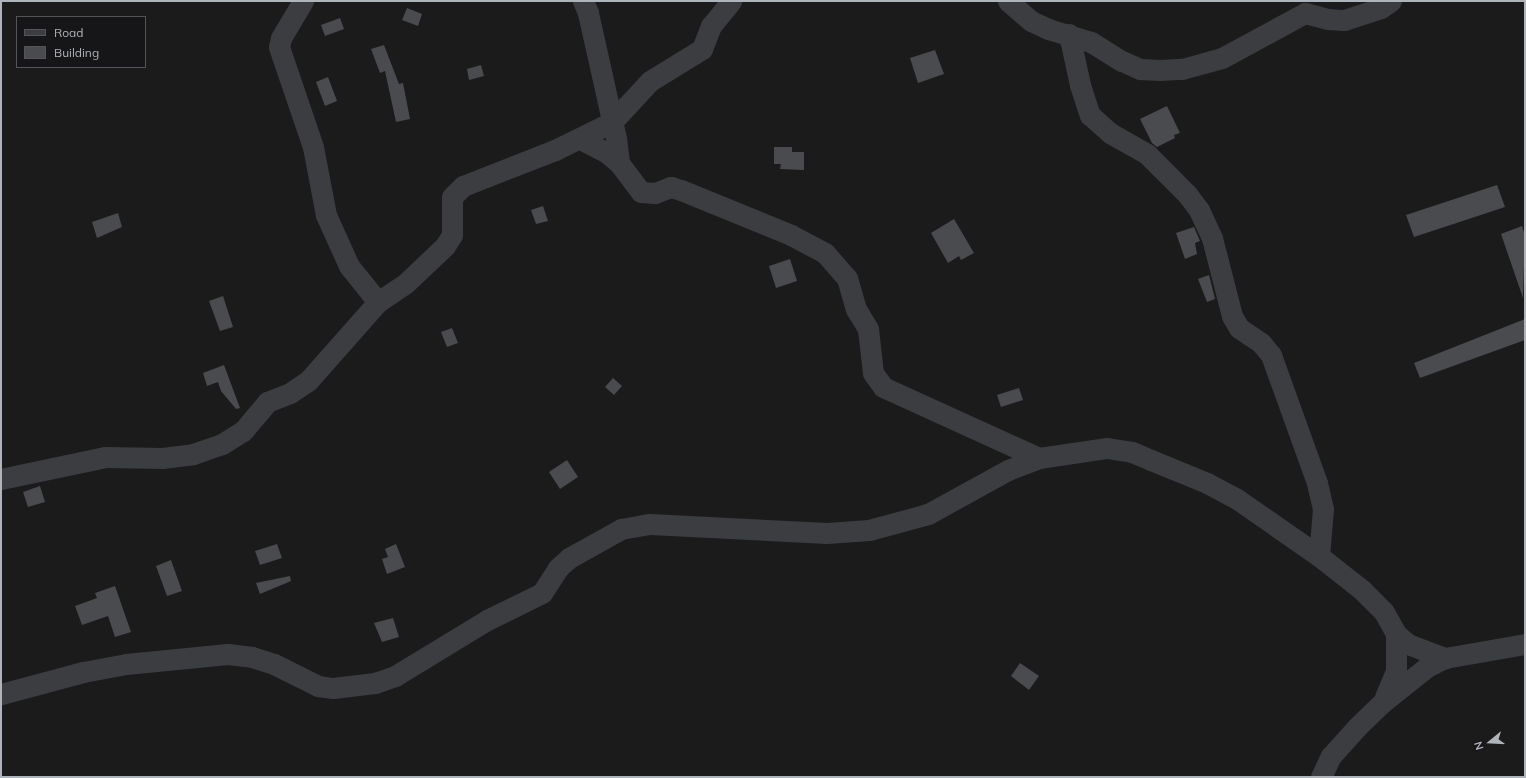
<!DOCTYPE html>
<html>
<head>
<meta charset="utf-8">
<style>
	body { margin:0 }
	#map { position:relative; width:1526px; height:778px; overflow:hidden; background:#1b1b1c; font-family:Mulish,sans-serif }
	div>[style] { position:absolute }
	.building>* { inset:0; background:#4a4b4e }
	.minor>* { height:21px; margin:-10.5px; padding:0 10.5px; transform-origin:10.5px; border-radius:10.5px; background:#3c3d41 }
	span { translate:-50% -50%; white-space:nowrap; text-align:center; line-height:1.15; -webkit-text-stroke:3.5px #161618; paint-order:stroke }
	.frame { position:absolute; inset:0; border:2px solid #afb3ba; pointer-events:none }
	.legend { position:absolute; left:16px; top:16px; width:130px; height:52px; box-sizing:border-box; background:#161618; border:1px solid #535559; margin:0; padding:5px 7px; list-style:none; font-size:12px; color:#afb3ba }
	.legend li { display:flex; align-items:center; gap:8px; height:20px }
	.legend b { width:20px; border:1px solid #535559 }
	.north { position:absolute; left:1470px; top:722px; width:40px; height:40px; -webkit-text-stroke:3px #161618; paint-order:stroke; rotate:252deg; font-size:11px; font-weight:700; line-height:16px; text-align:center; color:#afb3ba }
	.north::after { content:''; display:block; margin:auto; width:14px; height:18px; background:#afb3ba; clip-path:polygon(50% 0,100% 100%,50% 72%,0 100%) }
</style>
</head>
<body>
<div id="map">
	<div class="building">
		<div style="clip-path:polygon(407px 8px,422px 14px,418px 26px,402px 20px)"></div>
		<div style="clip-path:polygon(340px 18px,344px 29px,325px 36px,321px 25px)"></div>
		<div style="clip-path:polygon(384px 45px,399px 84px,403px 83px,410px 119px,396px 122px,385px 71px,380px 73px,371px 49px)"></div>
		<div style="clip-path:polygon(935px 50px,944px 74px,918px 83px,910px 58px)"></div>
		<div style="clip-path:polygon(481px 65px,484px 76px,469px 80px,467px 69px)"></div>
		<div style="clip-path:polygon(328px 77px,337px 101px,325px 106px,316px 82px)"></div>
		<div style="clip-path:polygon(1167px 106px,1180px 133px,1174px 135px,1175px 138px,1157px 147px,1152px 143px,1140px 119px)"></div>
		<div style="clip-path:polygon(774px 147px,792px 147px,792px 152px,804px 152px,804px 170px,780px 169px,781px 164px,774px 164px)"></div>
		<div style="clip-path:polygon(1497px 185px,1505px 207px,1414px 237px,1406px 215px)"></div>
		<div style="clip-path:polygon(543px 206px,548px 221px,536px 224px,531px 210px)"></div>
		<div style="clip-path:polygon(118px 213px,122px 227px,97px 238px,92px 222px)"></div>
		<div style="clip-path:polygon(954px 219px,974px 253px,961px 260px,959px 256px,948px 263px,931px 233px)"></div>
		<div style="clip-path:polygon(1522px 226px,1525px 235px,1523px 298px,1501px 234px)"></div>
		<div style="clip-path:polygon(1194px 227px,1200px 241px,1195px 243px,1197px 254px,1185px 259px,1176px 233px)"></div>
		<div style="clip-path:polygon(790px 259px,797px 281px,776px 288px,769px 266px)"></div>
		<div style="clip-path:polygon(1209px 275px,1215px 299px,1207px 302px,1198px 279px)"></div>
		<div style="clip-path:polygon(223px 296px,233px 327px,220px 331px,209px 301px)"></div>
		<div style="clip-path:polygon(1525px 319px,1525px 340px,1420px 378px,1414px 363px)"></div>
		<div style="clip-path:polygon(452px 328px,458px 343px,447px 347px,441px 332px)"></div>
		<div style="clip-path:polygon(224px 365px,240px 408px,236px 409px,221px 391px,218px 382px,207px 386px,203px 373px)"></div>
		<div style="clip-path:polygon(613px 378px,622px 386px,614px 395px,605px 387px)"></div>
		<div style="clip-path:polygon(1019px 388px,1023px 400px,1001px 407px,997px 395px)"></div>
		<div style="clip-path:polygon(567px 460px,578px 477px,560px 489px,549px 472px)"></div>
		<div style="clip-path:polygon(40px 486px,45px 502px,28px 507px,23px 492px)"></div>
		<div style="clip-path:polygon(277px 544px,282px 558px,260px 565px,255px 551px)"></div>
		<div style="clip-path:polygon(396px 544px,405px 567px,387px 574px,382px 559px,388px 557px,385px 549px)"></div>
		<div style="clip-path:polygon(171px 560px,182px 591px,167px 596px,156px 566px)"></div>
		<div style="clip-path:polygon(290px 576px,291px 581px,260px 594px,256px 583px)"></div>
		<div style="clip-path:polygon(115px 586px,131px 632px,115px 637px,108px 616px,82px 625px,75px 606px,97px 598px,95px 593px)"></div>
		<div style="clip-path:polygon(393px 618px,399px 637px,382px 642px,374px 623px)"></div>
		<div style="clip-path:polygon(1020px 663px,1039px 676px,1029px 690px,1011px 676px)"></div>
	</div>
	<div class="minor">
		<div style="left:303px;top:1px;width:43px;rotate:120.7deg"></div>
		<div style="left:281px;top:38px;width:9px;rotate:103deg"></div>
		<div style="left:279px;top:47px;width:106px;rotate:71.2deg"></div>
		<div style="left:313px;top:147px;width:69px;rotate:79.2deg"></div>
		<div style="left:326px;top:215px;width:56px;rotate:65.7deg"></div>
		<div style="left:349px;top:266px;width:46px;rotate:51.1deg"></div>
		<div style="left:583px;top:1px;width:13px;rotate:67deg"></div>
		<div style="left:588px;top:13px;width:128px;rotate:77.4deg"></div>
		<div style="left:616px;top:138px;width:25px;rotate:83deg"></div>
		<div style="left:1008px;top:1px;width:30px;rotate:41deg"></div>
		<div style="left:1031px;top:21px;width:19px;rotate:25deg"></div>
		<div style="left:1048px;top:29px;width:45px;rotate:16.8deg"></div>
		<div style="left:1091px;top:42px;width:36px;rotate:32deg"></div>
		<div style="left:1122px;top:61px;width:20px;rotate:24deg"></div>
		<div style="left:1140px;top:69px;width:20px;rotate:3deg"></div>
		<div style="left:1160px;top:70px;width:22px;rotate:-3deg"></div>
		<div style="left:1182px;top:69px;width:41px;rotate:-15.4deg"></div>
		<div style="left:1222px;top:58px;width:94px;rotate:-28.5deg"></div>
		<div style="left:1305px;top:13px;width:24px;rotate:15deg"></div>
		<div style="left:1328px;top:19px;width:16px;rotate:4deg"></div>
		<div style="left:1344px;top:20px;width:39px;rotate:-18deg"></div>
		<div style="left:1381px;top:8px;width:12px;rotate:-35deg"></div>
		<div style="left:1069px;top:34px;width:52px;rotate:77.8deg"></div>
		<div style="left:1080px;top:85px;width:32px;rotate:72deg"></div>
		<div style="left:1090px;top:115px;width:27px;rotate:42deg"></div>
		<div style="left:1110px;top:133px;width:43px;rotate:29.6deg"></div>
		<div style="left:1147px;top:154px;width:57px;rotate:45deg"></div>
		<div style="left:1187px;top:194px;width:20px;rotate:53deg"></div>
		<div style="left:1199px;top:210px;width:31px;rotate:65deg"></div>
		<div style="left:1212px;top:238px;width:81px;rotate:75.6deg"></div>
		<div style="left:1232px;top:316px;width:14px;rotate:60deg"></div>
		<div style="left:1239px;top:328px;width:27px;rotate:34deg"></div>
		<div style="left:1261px;top:343px;width:16px;rotate:50deg"></div>
		<div style="left:1271px;top:355px;width:136px;rotate:70.2deg"></div>
		<div style="left:1317px;top:483px;width:27px;rotate:77deg"></div>
		<div style="left:1323px;top:509px;width:47px;rotate:94.9deg"></div>
		<div style="left:580px;top:139px;width:30px;rotate:27deg"></div>
		<div style="left:607px;top:153px;width:16px;rotate:40deg"></div>
		<div style="left:619px;top:163px;width:36px;rotate:53deg"></div>
		<div style="left:641px;top:192px;width:14px;rotate:4deg"></div>
		<div style="left:655px;top:193px;width:17px;rotate:-21deg"></div>
		<div style="left:671px;top:187px;width:10px;rotate:17deg"></div>
		<div style="left:681px;top:190px;width:119px;rotate:22.2deg"></div>
		<div style="left:791px;top:235px;width:38px;rotate:28deg"></div>
		<div style="left:825px;top:253px;width:33px;rotate:49deg"></div>
		<div style="left:847px;top:278px;width:32px;rotate:74deg"></div>
		<div style="left:856px;top:309px;width:23px;rotate:59deg"></div>
		<div style="left:868px;top:329px;width:44px;rotate:83.5deg"></div>
		<div style="left:873px;top:373px;width:17px;rotate:54deg"></div>
		<div style="left:883px;top:387px;width:171px;rotate:24.5deg"></div>
		<div style="left:1px;top:479px;width:106px;rotate:-11.9deg"></div>
		<div style="left:105px;top:457px;width:57px;rotate:1deg"></div>
		<div style="left:162px;top:458px;width:31px;rotate:-7deg"></div>
		<div style="left:193px;top:454px;width:31px;rotate:-19deg"></div>
		<div style="left:222px;top:444px;width:25px;rotate:-32deg"></div>
		<div style="left:243px;top:431px;width:38px;rotate:-50deg"></div>
		<div style="left:267px;top:402px;width:25px;rotate:-21deg"></div>
		<div style="left:290px;top:393px;width:22px;rotate:-34deg"></div>
		<div style="left:308px;top:381px;width:106px;rotate:-48.5deg"></div>
		<div style="left:378px;top:302px;width:32px;rotate:-34deg"></div>
		<div style="left:405px;top:284px;width:55px;rotate:-43.5deg"></div>
		<div style="left:445px;top:246px;width:13px;rotate:-58deg"></div>
		<div style="left:452px;top:235px;width:38px;rotate:-90deg"></div>
		<div style="left:452px;top:197px;width:16px;rotate:-45deg"></div>
		<div style="left:463px;top:186px;width:99px;rotate:-21.4deg"></div>
		<div style="left:555px;top:150px;width:64px;rotate:-26.2deg"></div>
		<div style="left:612px;top:122px;width:56px;rotate:-47.2deg"></div>
		<div style="left:650px;top:81px;width:61px;rotate:-31.6deg"></div>
		<div style="left:702px;top:49px;width:25px;rotate:-69deg"></div>
		<div style="left:711px;top:26px;width:32px;rotate:-51deg"></div>
		<div style="left:1px;top:694px;width:85px;rotate:-15deg"></div>
		<div style="left:83px;top:672px;width:44px;rotate:-10.5deg"></div>
		<div style="left:126px;top:664px;width:102px;rotate:-5.6deg"></div>
		<div style="left:228px;top:654px;width:24px;rotate:7deg"></div>
		<div style="left:252px;top:657px;width:23px;rotate:18deg"></div>
		<div style="left:274px;top:664px;width:49px;rotate:26.6deg"></div>
		<div style="left:318px;top:686px;width:15px;rotate:8deg"></div>
		<div style="left:333px;top:688px;width:42px;rotate:-6.8deg"></div>
		<div style="left:375px;top:683px;width:21px;rotate:-19deg"></div>
		<div style="left:395px;top:676px;width:108px;rotate:-31.3deg"></div>
		<div style="left:487px;top:620px;width:61px;rotate:-26.1deg"></div>
		<div style="left:542px;top:593px;width:30px;rotate:-57deg"></div>
		<div style="left:558px;top:568px;width:15px;rotate:-42deg"></div>
		<div style="left:569px;top:558px;width:60px;rotate:-29.1deg"></div>
		<div style="left:621px;top:529px;width:29px;rotate:-10deg"></div>
		<div style="left:650px;top:524px;width:177px;rotate:2.9deg"></div>
		<div style="left:827px;top:533px;width:42px;rotate:-4.1deg"></div>
		<div style="left:869px;top:530px;width:61px;rotate:-15.2deg"></div>
		<div style="left:928px;top:514px;width:91px;rotate:-28.8deg"></div>
		<div style="left:1008px;top:470px;width:33px;rotate:-21deg"></div>
		<div style="left:1039px;top:458px;width:69px;rotate:-8.4deg"></div>
		<div style="left:1107px;top:448px;width:25px;rotate:9deg"></div>
		<div style="left:1132px;top:452px;width:21px;rotate:23deg"></div>
		<div style="left:1151px;top:460px;width:61px;rotate:22.3deg"></div>
		<div style="left:1207px;top:483px;width:34px;rotate:28deg"></div>
		<div style="left:1237px;top:499px;width:100px;rotate:34.8deg"></div>
		<div style="left:1319px;top:556px;width:55px;rotate:38.3deg"></div>
		<div style="left:1362px;top:590px;width:31px;rotate:45deg"></div>
		<div style="left:1384px;top:612px;width:25px;rotate:61deg"></div>
		<div style="left:1396px;top:634px;width:16px;rotate:40deg"></div>
		<div style="left:1408px;top:644px;width:40px;rotate:21deg"></div>
		<div style="left:1385px;top:697px;width:28px;rotate:-67deg"></div>
		<div style="left:1396px;top:671px;width:37px;rotate:-90deg"></div>
		<div style="left:1321px;top:777px;width:23px;rotate:-65deg"></div>
		<div style="left:1331px;top:756px;width:39px;rotate:-48deg"></div>
		<div style="left:1357px;top:727px;width:36px;rotate:-44deg"></div>
		<div style="left:1383px;top:702px;width:56px;rotate:-38.5deg"></div>
		<div style="left:1427px;top:667px;width:20px;rotate:-27deg"></div>
		<div style="left:1445px;top:658px;width:81px;rotate:-9.9deg"></div>
	</div>
	<div class="frame"></div>
	<ul class="legend">
	<li><b style="height:5px;background:#3c3d41"></b>Road</li>
	<li><b style="height:11px;background:#4a4b4e"></b>Building</li>
	</ul>
	<div class="north">N</div>
</div>
</body>
</html>
